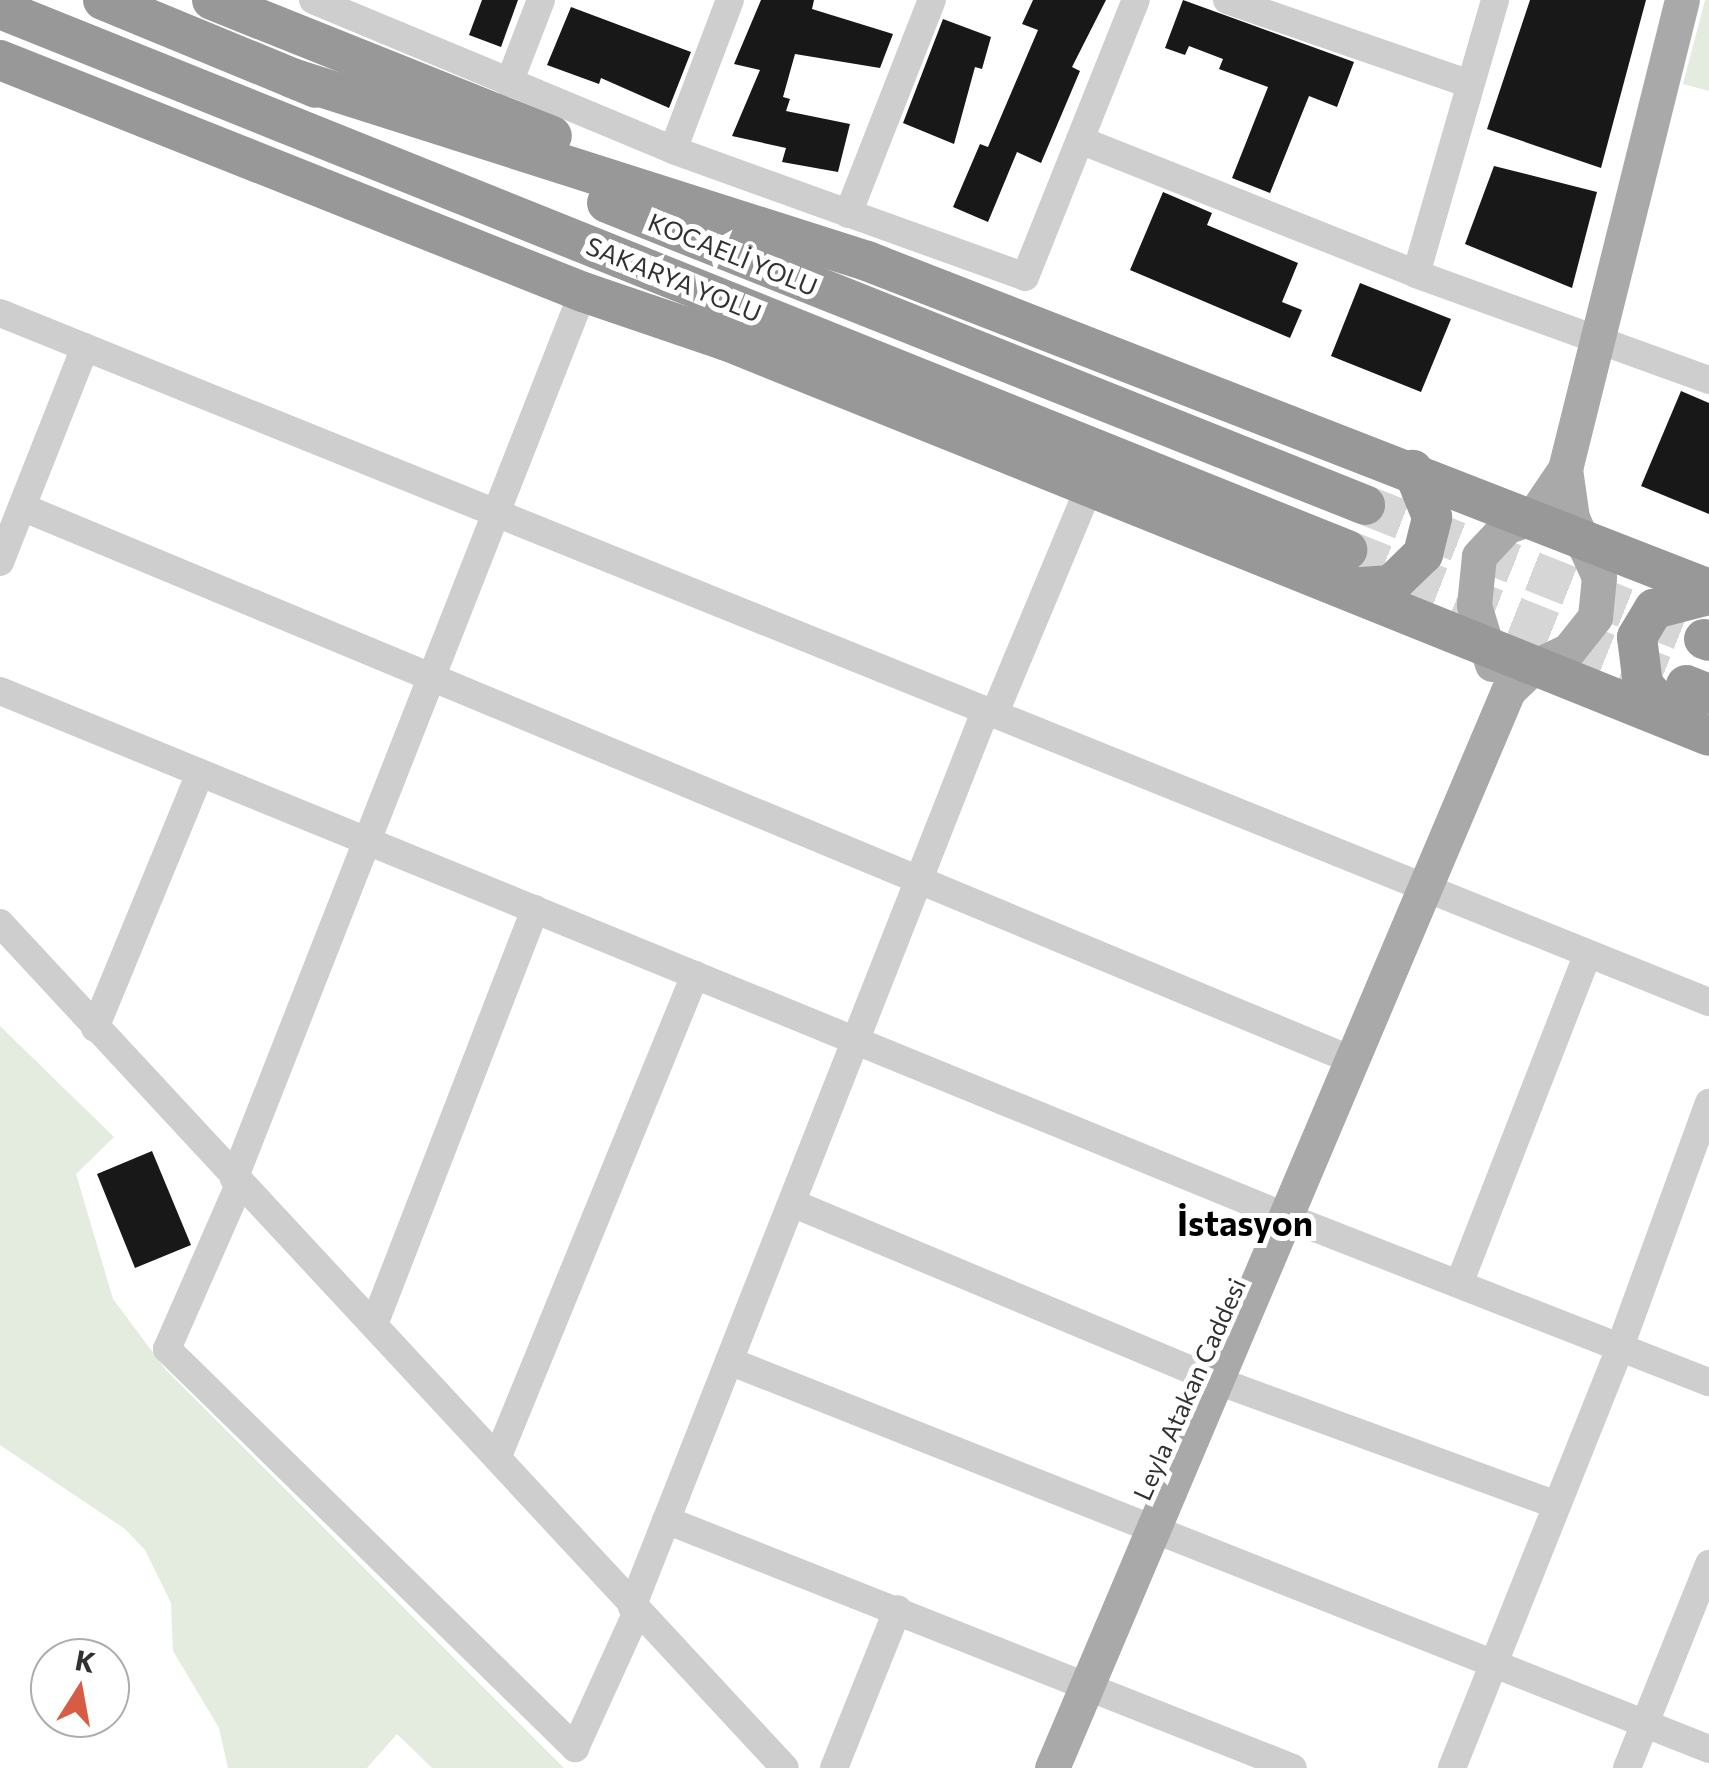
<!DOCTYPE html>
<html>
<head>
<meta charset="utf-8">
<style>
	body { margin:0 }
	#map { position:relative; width:1709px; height:1768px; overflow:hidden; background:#fff; font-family:Commissioner,sans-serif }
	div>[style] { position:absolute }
	.green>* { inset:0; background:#e4ece0 }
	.building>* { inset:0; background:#181818 }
	.highway-tunnel>* { height:40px; margin-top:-20px; transform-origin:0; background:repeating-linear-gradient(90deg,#d6d6d6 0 40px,transparent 0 60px) }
	.minor>* { height:28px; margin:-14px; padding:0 14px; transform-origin:14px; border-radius:14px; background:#cecece }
	.major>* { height:35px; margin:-17.5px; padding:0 17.5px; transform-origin:17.5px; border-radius:17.5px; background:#a9a9a9 }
	.highway>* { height:40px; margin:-20px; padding:0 20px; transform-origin:20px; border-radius:20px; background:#989898 }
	span { translate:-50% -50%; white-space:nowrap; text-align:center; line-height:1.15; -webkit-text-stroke:10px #fff; paint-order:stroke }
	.street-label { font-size:25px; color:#313131 }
	.district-label { font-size:35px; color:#000; font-weight:700 }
	.north { position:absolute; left:30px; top:1638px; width:100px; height:100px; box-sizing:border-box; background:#fff; border:2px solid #adadad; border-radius:50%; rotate:11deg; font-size:28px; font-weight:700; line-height:40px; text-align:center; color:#313131 }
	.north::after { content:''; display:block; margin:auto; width:35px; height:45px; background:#d65c44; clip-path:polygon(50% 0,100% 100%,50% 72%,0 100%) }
</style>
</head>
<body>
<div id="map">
	<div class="green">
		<div style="clip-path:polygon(1705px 0,1709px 0,1709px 91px,1683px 84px)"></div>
		<div style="clip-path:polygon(0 1026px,114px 1137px,76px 1174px,113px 1299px,166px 1370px,564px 1768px,432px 1768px,397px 1734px,367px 1768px,228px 1768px,219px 1728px,173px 1651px,171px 1603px,145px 1550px,125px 1529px,0 1445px)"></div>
	</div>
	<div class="building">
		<div style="clip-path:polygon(482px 0,518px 0,501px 47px,469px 35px)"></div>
		<div style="clip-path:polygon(761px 0,814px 0,812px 9px,893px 34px,880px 68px,795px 54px,783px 97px,790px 99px,786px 111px,850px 124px,838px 172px,782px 162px,786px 148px,732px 136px,760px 70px,734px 64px)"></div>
		<div style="clip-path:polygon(1033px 0,1106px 0,1072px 67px,1080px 71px,1041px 163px,1017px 152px,988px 222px,953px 207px,980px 144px,988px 147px,1038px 30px,1022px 24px)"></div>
		<div style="clip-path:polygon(1183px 0,1354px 62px,1337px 107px,1309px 96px,1270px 193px,1232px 178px,1268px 87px,1219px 69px,1223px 59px,1189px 46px,1185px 55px,1165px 48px)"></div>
		<div style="clip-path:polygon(1530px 0,1646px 0,1601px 168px,1487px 129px)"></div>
		<div style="clip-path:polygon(571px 7px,691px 52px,669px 108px,601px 78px,599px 84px,547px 65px)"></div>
		<div style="clip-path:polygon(943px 19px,991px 37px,982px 69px,975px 67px,954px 144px,903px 123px)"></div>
		<div style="clip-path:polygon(1494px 166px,1597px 192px,1572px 288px,1465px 244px)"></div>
		<div style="clip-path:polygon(1163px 192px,1212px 213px,1207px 225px,1298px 263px,1282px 302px,1302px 310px,1290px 338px,1130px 270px)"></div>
		<div style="clip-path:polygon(1360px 283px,1451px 319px,1421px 392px,1331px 356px)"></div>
		<div style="clip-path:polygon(1681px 391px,1709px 403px,1709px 514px,1641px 486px)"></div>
		<div style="clip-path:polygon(152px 1151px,191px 1245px,135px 1268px,97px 1174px)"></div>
	</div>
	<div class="highway-tunnel">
		<div style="left:1365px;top:505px;width:365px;rotate:21.6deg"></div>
		<div style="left:1347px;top:550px;width:365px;rotate:21.7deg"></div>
	</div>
	<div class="minor">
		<div style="left:313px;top:0;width:390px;rotate:22.6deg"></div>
		<div style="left:673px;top:150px;width:374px;rotate:19.8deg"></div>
		<div style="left:1025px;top:277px;width:298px;rotate:-68.2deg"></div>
		<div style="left:1227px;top:0;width:257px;rotate:19.1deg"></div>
		<div style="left:509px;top:83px;width:89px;rotate:-68.9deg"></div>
		<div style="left:1080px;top:140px;width:362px;rotate:21.7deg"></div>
		<div style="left:1416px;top:274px;width:312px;rotate:19.9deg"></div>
		<div style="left:673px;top:150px;width:160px;rotate:-69.2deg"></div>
		<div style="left:848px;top:214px;width:230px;rotate:-68.6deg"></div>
		<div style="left:1416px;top:274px;width:285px;rotate:-73.9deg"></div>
		<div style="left:0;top:313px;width:1843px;rotate:21.96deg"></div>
		<div style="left:22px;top:507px;width:1440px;rotate:22.58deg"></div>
		<div style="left:0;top:562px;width:231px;rotate:-68.4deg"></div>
		<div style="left:0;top:691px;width:1390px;rotate:22.23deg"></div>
		<div style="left:1287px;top:1217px;width:453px;rotate:21.4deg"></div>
		<div style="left:994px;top:715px;width:249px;rotate:-67.3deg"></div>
		<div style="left:0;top:923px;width:1153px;rotate:47.11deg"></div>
		<div style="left:95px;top:1028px;width:276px;rotate:-67.6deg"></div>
		<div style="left:234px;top:1179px;width:953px;rotate:-68.52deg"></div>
		<div style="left:239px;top:1185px;width:179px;rotate:113.7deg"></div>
		<div style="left:167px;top:1349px;width:571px;rotate:44.36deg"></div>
		<div style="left:575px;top:1748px;width:149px;rotate:-65.5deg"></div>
		<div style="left:792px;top:1203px;width:459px;rotate:22.7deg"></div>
		<div style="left:1215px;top:1380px;width:364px;rotate:20.1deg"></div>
		<div style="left:1459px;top:1284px;width:352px;rotate:-68.7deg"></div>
		<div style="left:375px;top:1322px;width:443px;rotate:-68.8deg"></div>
		<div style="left:729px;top:1361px;width:1054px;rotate:21.6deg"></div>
		<div style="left:498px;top:1456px;width:520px;rotate:-67.73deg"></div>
		<div style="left:666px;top:1520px;width:674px;rotate:21.58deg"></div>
		<div style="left:632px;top:1607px;width:962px;rotate:-68.48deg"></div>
		<div style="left:834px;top:1768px;width:171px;rotate:-68.1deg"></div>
		<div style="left:1452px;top:1768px;width:453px;rotate:-68.2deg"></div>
		<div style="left:1620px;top:1347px;width:260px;rotate:-70deg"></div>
		<div style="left:1627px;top:1768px;width:220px;rotate:-68.1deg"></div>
	</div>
	<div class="major">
		<div style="left:1492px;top:664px;width:62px;rotate:-107deg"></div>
		<div style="left:1474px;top:605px;width:49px;rotate:-84.2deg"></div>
		<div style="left:1479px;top:556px;width:41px;rotate:-47deg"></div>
		<div style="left:1507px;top:526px;width:26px;rotate:-18deg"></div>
		<div style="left:1532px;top:518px;width:59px;rotate:-56deg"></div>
		<div style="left:1052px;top:1768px;width:1170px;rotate:-67.05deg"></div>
		<div style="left:1508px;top:691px;width:35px;rotate:-44deg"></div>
		<div style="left:1533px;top:667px;width:38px;rotate:-25deg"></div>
		<div style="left:1568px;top:651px;width:43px;rotate:-51.5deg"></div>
		<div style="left:1595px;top:617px;width:40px;rotate:-84.3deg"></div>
		<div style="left:1599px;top:577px;width:65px;rotate:-114.6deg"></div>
		<div style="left:1572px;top:518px;width:49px;rotate:-98.1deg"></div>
		<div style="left:1565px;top:469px;width:483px;rotate:-76deg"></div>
	</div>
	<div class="highway">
		<div style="left:103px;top:0;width:230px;rotate:22.4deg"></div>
		<div style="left:212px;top:0;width:366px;rotate:21.8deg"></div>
		<div style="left:0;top:9px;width:1452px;rotate:21.88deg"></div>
		<div style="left:0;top:60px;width:627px;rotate:21.7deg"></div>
		<div style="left:583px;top:292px;width:152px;rotate:18.8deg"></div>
		<div style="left:727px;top:341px;width:1058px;rotate:21.91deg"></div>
		<div style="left:292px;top:78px;width:603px;rotate:17.65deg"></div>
		<div style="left:867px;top:261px;width:904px;rotate:21.28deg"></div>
		<div style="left:607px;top:203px;width:816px;rotate:21.72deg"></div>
		<div style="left:1346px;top:588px;width:45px;rotate:-3.8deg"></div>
		<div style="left:1391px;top:585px;width:45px;rotate:-44.1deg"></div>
		<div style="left:1423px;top:554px;width:38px;rotate:-76deg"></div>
		<div style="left:1432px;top:517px;width:51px;rotate:-112deg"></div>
		<div style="left:1704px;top:639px;width:5px;rotate:22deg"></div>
		<div style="left:1686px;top:685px;width:25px;rotate:21deg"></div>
		<div style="left:1673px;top:717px;width:44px;rotate:-133.2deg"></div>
		<div style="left:1643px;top:685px;width:48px;rotate:-97.1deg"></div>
		<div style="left:1637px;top:637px;width:33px;rotate:-59deg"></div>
		<div style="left:1654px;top:609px;width:57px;rotate:-14.3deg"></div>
	</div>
	<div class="street-label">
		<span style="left:733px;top:254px;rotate:22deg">KOCAELİ YOLU</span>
		<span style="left:674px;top:279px;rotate:22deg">SAKARYA YOLU</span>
		<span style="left:1189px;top:1389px;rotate:-66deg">Leyla Atakan Caddesi</span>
	</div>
	<div class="district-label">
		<span style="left:1245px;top:1222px">İstasyon</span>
	</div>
	<div class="north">K</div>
</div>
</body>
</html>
